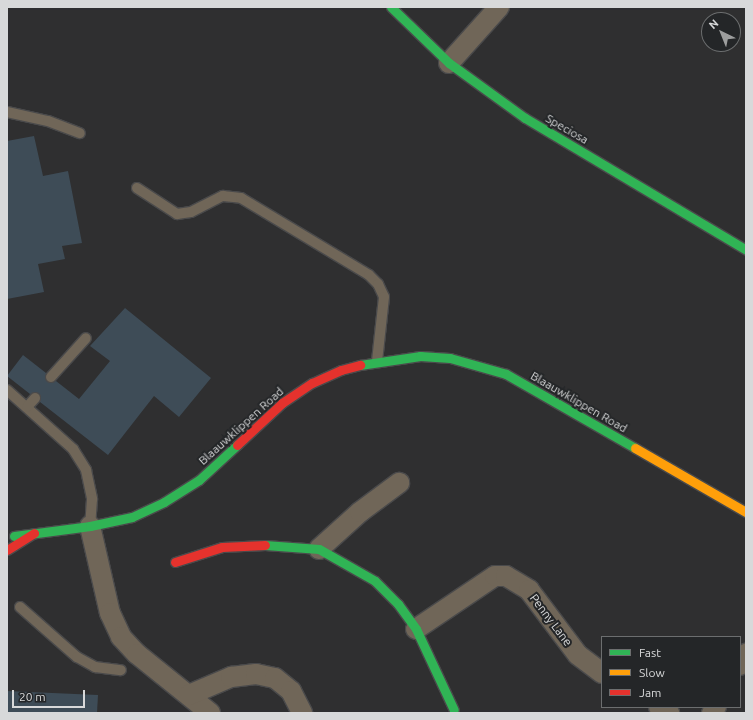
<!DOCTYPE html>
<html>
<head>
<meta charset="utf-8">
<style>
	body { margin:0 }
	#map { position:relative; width:753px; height:720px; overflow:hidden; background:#2f2f30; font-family:Ubuntu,sans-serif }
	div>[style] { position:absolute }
	.building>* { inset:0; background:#3e4c57 }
	.roads { filter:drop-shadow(1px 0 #4a4a4b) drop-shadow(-1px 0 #4a4a4b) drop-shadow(0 1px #4a4a4b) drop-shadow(0 -1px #4a4a4b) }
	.lane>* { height:10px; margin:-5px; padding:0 5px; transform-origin:5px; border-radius:5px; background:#706658 }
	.street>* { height:20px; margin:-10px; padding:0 10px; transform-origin:10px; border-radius:10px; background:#706658 }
	.fast>* { height:9px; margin:-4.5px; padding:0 4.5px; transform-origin:4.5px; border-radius:4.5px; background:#30b455 }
	.slow>* { height:9px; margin:-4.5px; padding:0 4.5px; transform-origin:4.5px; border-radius:4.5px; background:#ff9f0a }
	.jam>* { height:9px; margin:-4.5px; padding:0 4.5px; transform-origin:4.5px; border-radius:4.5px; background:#e5322d }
	span { translate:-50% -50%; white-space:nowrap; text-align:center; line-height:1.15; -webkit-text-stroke:4px #242628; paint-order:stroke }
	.street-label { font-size:12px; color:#d8d9da }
	.frame { position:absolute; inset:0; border:8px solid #d8d9da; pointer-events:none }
	.legend { position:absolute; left:601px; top:636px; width:140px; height:72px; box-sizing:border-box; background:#242628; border:1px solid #6c6e6f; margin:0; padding:5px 7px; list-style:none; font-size:12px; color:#d8d9da }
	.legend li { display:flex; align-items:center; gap:8px; height:20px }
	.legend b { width:20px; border:1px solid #6c6e6f }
	.north { position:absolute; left:701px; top:12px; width:40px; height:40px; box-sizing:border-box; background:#242628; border:1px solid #6c6e6f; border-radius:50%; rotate:317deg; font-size:11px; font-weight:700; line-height:16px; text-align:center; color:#d8d9da }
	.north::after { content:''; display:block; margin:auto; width:14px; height:18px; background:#9d9e9e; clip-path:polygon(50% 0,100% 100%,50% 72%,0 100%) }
	.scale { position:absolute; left:12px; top:690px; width:73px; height:18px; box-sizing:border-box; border:2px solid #d8d9da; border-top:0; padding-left:5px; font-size:12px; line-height:14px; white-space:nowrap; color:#d8d9da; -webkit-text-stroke:3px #242628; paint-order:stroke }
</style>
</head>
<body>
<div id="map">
	<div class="building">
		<div style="clip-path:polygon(34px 136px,43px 176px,68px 171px,82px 243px,62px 246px,65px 259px,38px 264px,44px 292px,7px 299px,7px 141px)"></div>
		<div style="clip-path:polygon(125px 308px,211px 378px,179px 417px,154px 396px,108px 455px,40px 402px,39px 393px,30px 394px,7px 376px,23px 355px,46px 373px,47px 382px,56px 381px,79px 399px,110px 361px,90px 346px)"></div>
		<div style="clip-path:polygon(7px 691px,98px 695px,97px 713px,7px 713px)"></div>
	</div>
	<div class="roads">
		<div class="lane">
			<div style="left:7px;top:112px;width:42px;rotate:12.4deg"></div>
			<div style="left:48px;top:121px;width:34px;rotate:21deg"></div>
			<div style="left:137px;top:188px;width:48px;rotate:33deg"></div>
			<div style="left:177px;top:214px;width:14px;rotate:-8deg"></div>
			<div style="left:191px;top:212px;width:36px;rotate:-27deg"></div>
			<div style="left:223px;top:196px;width:18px;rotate:6deg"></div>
			<div style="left:241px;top:198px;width:149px;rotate:31deg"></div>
			<div style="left:369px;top:275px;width:13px;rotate:45deg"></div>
			<div style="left:378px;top:284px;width:14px;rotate:65deg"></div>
			<div style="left:384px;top:297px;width:64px;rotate:96.2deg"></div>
			<div style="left:51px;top:377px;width:52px;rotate:-48.1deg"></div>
			<div style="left:7px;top:390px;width:89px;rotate:41.8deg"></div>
			<div style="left:73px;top:449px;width:25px;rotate:58deg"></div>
			<div style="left:86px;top:470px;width:30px;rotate:78deg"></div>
			<div style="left:92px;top:499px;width:27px;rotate:94deg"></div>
			<div style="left:27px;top:407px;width:12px;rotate:-48deg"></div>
			<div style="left:20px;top:607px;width:76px;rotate:41.3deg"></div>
			<div style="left:77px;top:657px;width:21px;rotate:29deg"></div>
			<div style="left:95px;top:667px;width:26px;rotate:7deg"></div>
		</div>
		<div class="street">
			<div style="left:449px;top:63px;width:75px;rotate:-48.2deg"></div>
			<div style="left:90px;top:526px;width:89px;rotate:77.1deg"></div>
			<div style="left:110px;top:613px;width:26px;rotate:65deg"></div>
			<div style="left:121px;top:637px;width:23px;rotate:47deg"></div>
			<div style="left:137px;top:654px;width:94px;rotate:38.9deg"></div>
			<div style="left:319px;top:549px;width:55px;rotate:-42.1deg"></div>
			<div style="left:360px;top:512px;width:49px;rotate:-36.6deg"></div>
			<div style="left:416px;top:629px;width:95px;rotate:-33.9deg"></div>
			<div style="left:495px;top:576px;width:11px"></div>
			<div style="left:506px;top:576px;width:27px;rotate:31deg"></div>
			<div style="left:529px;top:590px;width:81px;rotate:53deg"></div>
			<div style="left:578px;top:655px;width:30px;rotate:37deg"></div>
			<div style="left:740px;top:665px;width:13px;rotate:-61deg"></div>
			<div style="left:189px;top:695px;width:46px;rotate:-23.2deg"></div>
			<div style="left:231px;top:677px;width:25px;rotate:-7deg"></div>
			<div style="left:256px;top:674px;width:19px;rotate:12deg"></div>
			<div style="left:275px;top:678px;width:21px;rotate:39deg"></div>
			<div style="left:291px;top:691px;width:25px;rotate:63deg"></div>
			<div style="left:659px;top:707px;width:12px;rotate:31deg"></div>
			<div style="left:712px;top:713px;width:7px;rotate:-56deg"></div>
		</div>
		<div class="fast">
			<div style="left:391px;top:7px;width:81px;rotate:44deg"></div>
			<div style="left:449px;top:63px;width:94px;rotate:35.9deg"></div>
			<div style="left:525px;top:118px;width:257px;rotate:30.8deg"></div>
			<div style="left:360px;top:365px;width:61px;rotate:-8.5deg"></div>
			<div style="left:420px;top:356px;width:30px;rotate:4deg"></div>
			<div style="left:450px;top:358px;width:58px;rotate:15.9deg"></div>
			<div style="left:506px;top:374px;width:149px;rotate:29.8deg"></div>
			<div style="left:14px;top:536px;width:77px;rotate:-7.5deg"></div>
			<div style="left:90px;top:526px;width:43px;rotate:-12.1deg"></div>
			<div style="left:132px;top:517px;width:35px;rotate:-25deg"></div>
			<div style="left:164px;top:502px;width:41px;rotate:-32.2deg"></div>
			<div style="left:199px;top:480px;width:52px;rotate:-42.6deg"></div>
			<div style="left:265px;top:545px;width:54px;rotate:4.2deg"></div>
			<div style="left:319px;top:549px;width:64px;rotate:29.7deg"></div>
			<div style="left:375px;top:581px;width:33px;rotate:45deg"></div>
			<div style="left:398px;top:604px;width:31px;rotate:54deg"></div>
			<div style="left:416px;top:629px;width:89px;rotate:64.9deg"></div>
		</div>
		<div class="slow">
			<div style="left:635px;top:448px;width:128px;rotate:30deg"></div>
		</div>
		<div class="jam">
			<div style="left:237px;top:445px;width:62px;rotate:-43deg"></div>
			<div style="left:282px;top:403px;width:36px;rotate:-34deg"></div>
			<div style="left:312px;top:383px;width:32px;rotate:-24deg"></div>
			<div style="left:341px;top:370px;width:20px;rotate:-15deg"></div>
			<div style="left:7px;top:550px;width:32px;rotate:-32deg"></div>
			<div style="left:175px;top:562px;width:49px;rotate:-17.7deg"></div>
			<div style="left:222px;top:547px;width:43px;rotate:-2.7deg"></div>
		</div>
	</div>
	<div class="street-label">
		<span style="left:567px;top:129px;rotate:30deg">Speciosa</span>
		<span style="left:579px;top:402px;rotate:30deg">Blaauwklippen Road</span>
		<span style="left:241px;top:426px;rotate:-42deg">Blaauwklippen Road</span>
		<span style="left:551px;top:620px;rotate:53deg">Penny Lane</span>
	</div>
	<div class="frame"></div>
	<ul class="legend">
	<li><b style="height:5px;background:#30b455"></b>Fast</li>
	<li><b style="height:5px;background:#ff9f0a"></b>Slow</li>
	<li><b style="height:5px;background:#e5322d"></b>Jam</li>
	</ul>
	<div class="north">N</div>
	<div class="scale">20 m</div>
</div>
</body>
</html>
